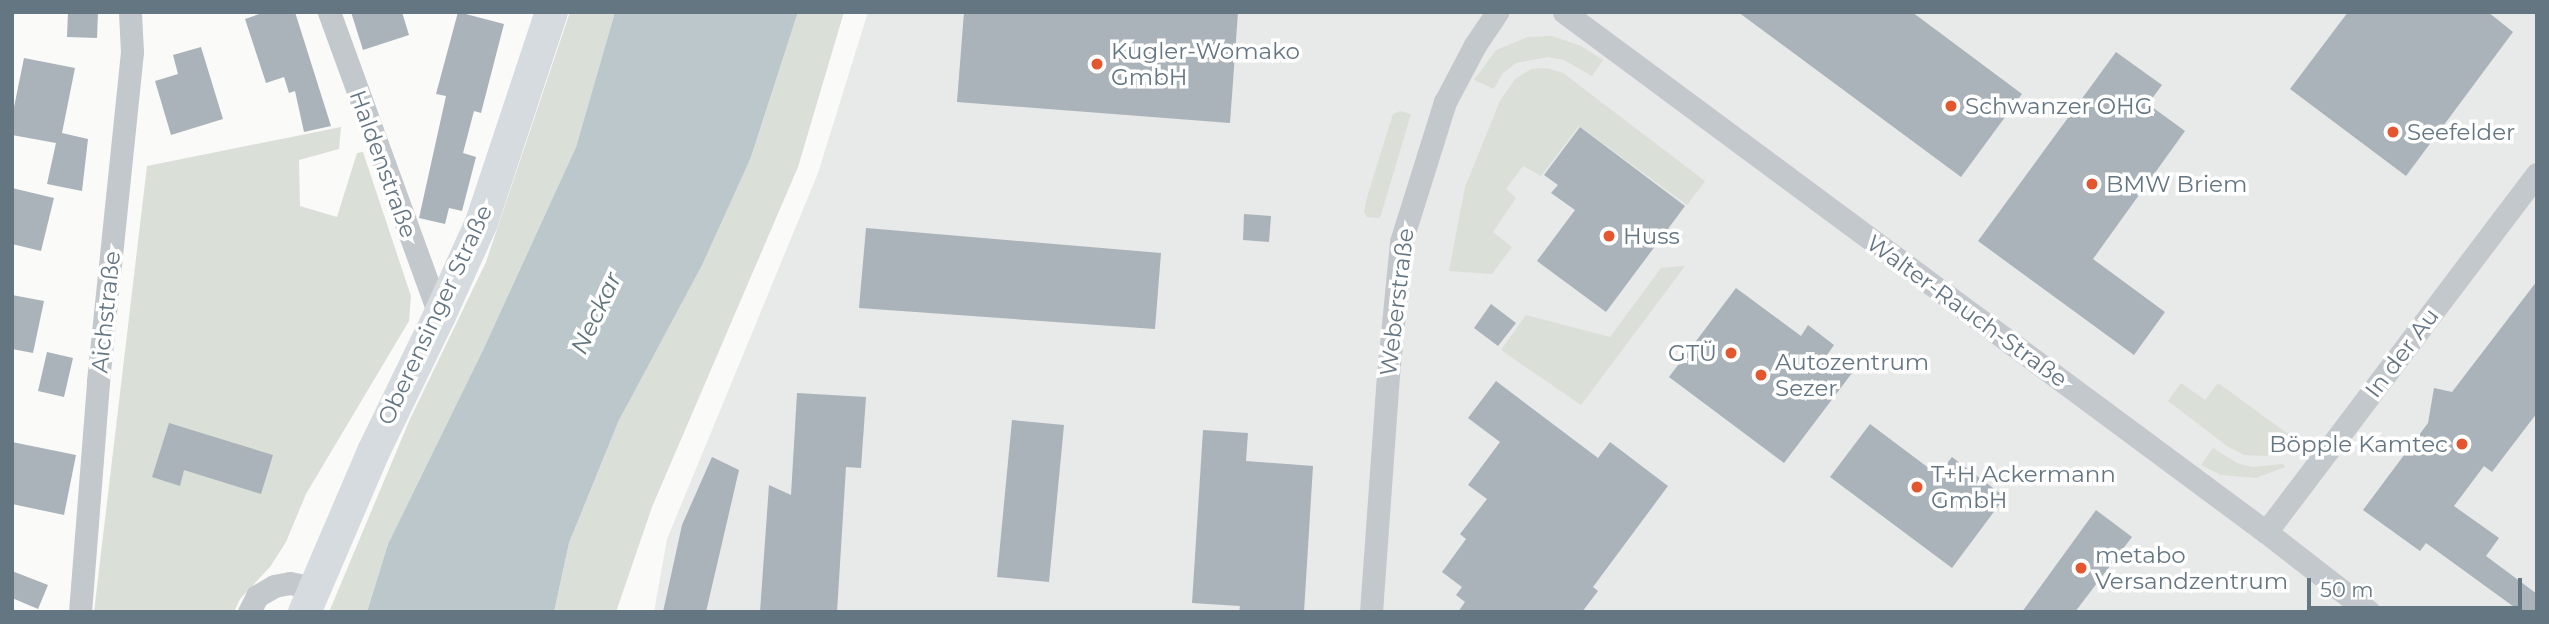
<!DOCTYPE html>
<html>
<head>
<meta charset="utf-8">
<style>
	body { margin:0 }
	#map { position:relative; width:2549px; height:624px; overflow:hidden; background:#fafaf8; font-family:Montserrat,sans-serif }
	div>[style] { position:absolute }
	.built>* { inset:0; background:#e8e9e9 }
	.green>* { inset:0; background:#dadfd7 }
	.water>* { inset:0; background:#bbc7cb }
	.building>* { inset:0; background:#aab3b9 }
	.street>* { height:23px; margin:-11.5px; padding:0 11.5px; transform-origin:11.5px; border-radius:11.5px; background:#c3c8cc }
	.secondary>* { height:33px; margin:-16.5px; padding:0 16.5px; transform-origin:16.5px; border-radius:16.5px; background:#d6dbdf }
	.dots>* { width:19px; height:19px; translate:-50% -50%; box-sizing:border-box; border:4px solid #fff; border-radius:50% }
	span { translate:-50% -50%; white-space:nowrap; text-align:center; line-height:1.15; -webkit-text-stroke:7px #fff; paint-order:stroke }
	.poi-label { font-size:23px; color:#657683 }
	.left { translate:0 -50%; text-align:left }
	.right { translate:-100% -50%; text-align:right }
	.street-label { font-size:23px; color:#657683 }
	.water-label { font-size:24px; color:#60757c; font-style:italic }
	.frame { position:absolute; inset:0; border:14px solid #657683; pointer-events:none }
	.scale { position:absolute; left:2307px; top:578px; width:215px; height:32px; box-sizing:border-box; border:4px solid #657683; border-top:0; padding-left:9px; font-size:21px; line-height:24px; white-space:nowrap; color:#657683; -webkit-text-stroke:5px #fff; paint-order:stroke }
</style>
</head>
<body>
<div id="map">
	<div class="built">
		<div style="clip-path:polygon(868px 12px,2537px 12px,2537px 612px,654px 612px,667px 539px,818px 173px)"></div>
	</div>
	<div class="green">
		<div style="clip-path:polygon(570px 12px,615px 12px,576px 147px,483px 350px,388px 544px,367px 612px,329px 612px,410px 419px,486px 262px)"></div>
		<div style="clip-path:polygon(798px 12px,844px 12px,798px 167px,652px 507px,616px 612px,554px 612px,569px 543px,619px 420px,751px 157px)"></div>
		<div style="clip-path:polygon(1552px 36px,1581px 46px,1603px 60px,1592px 76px,1564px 60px,1548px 57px,1516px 63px,1502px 74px,1494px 89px,1474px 80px,1496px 50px,1528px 37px)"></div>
		<div style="clip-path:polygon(1547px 68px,1563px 73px,1705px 181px,1687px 205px,1579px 126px,1541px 176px,1523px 166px,1506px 189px,1516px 198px,1493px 232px,1512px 247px,1492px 274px,1449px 271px,1465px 187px,1500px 101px,1515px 79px,1531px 69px)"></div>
		<div style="clip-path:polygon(1400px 111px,1411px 114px,1380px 218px,1367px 217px,1364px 212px,1367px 197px,1393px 114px)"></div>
		<div style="clip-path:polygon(341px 127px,339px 149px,299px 160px,300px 206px,337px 217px,357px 153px,363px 152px,411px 296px,409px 321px,306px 494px,286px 542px,270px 567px,240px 599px,234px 612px,94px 612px,147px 166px)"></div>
		<div style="clip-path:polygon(1685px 266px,1581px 405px,1501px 350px,1526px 315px,1610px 337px,1661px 268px)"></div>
		<div style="clip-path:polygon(2181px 383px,2205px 400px,2218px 383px,2299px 442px,2272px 456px,2244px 455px,2227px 446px,2168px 401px)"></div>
		<div style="clip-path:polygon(2213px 448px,2237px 463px,2252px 467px,2283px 464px,2285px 467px,2256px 478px,2221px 475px,2201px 465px)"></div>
	</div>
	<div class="water">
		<div style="clip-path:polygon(615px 12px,798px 12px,751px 157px,702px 265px,619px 420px,569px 543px,554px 612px,367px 612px,388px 544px,483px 350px,576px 147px)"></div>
	</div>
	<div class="building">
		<div style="clip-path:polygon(68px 12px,98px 12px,97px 38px,67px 37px)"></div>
		<div style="clip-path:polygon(265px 12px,295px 12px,331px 126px,304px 132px,295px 91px,289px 93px,284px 77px,266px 83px,245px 19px)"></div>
		<div style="clip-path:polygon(351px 12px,402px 12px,409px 35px,363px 50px)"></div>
		<div style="clip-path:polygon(458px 12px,504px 24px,481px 113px,474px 111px,463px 153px,476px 157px,462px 211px,449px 208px,445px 224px,419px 218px,446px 96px,436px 94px)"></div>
		<div style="clip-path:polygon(964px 12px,1238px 12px,1230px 123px,957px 102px)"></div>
		<div style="clip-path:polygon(1738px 12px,1912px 12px,2022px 94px,1961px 177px)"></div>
		<div style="clip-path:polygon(2348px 12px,2488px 12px,2513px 32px,2406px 176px,2290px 89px)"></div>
		<div style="clip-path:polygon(201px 47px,223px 119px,171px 135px,155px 81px,178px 74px,173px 55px)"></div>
		<div style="clip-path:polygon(2116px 52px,2162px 85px,2148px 104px,2185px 131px,2093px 259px,2165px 312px,2134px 355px,1978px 241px)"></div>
		<div style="clip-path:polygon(24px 58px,75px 68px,62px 133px,88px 139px,82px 191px,47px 184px,56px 143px,12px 135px,12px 117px)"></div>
		<div style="clip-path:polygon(1580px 127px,1685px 206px,1606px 312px,1537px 261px,1575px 210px,1551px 193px,1558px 185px,1544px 175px)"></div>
		<div style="clip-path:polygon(12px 188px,54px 198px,41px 251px,12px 244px)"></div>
		<div style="clip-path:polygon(1244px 214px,1271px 216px,1269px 242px,1243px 240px)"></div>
		<div style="clip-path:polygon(866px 228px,1161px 253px,1155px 329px,859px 308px)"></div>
		<div style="clip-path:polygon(2537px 281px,2537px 413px,2492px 472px,2484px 466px,2454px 506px,2499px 538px,2486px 556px,2537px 594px,2537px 612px,2521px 612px,2426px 543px,2420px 551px,2363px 510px,2428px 423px,2434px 388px,2452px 392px)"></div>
		<div style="clip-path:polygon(1736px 288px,1801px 336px,1808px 325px,1834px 345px,1827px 355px,1852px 373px,1784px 463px,1669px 377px)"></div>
		<div style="clip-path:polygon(12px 295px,44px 301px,33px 353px,12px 349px)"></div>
		<div style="clip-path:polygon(1491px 304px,1516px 323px,1498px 346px,1474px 328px)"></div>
		<div style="clip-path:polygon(47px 352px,73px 358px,64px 397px,38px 391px)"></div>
		<div style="clip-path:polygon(1496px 381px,1598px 458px,1610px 442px,1668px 486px,1593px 587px,1598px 591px,1582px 612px,1458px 612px,1465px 602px,1456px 595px,1462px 587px,1442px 572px,1466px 539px,1460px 534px,1487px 499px,1468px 485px,1500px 442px,1468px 418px)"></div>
		<div style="clip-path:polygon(797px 393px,866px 397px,861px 468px,846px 467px,837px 612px,760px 612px,769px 485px,791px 495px)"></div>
		<div style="clip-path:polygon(1012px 420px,1064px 425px,1049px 582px,997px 577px)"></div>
		<div style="clip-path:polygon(169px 423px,273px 455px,261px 494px,184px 470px,180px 486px,152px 477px)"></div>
		<div style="clip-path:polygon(1870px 424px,1938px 475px,1952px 457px,2005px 497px,1952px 568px,1830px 477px)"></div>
		<div style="clip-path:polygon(1203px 430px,1248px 433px,1246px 461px,1313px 466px,1304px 612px,1239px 612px,1240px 606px,1192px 603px)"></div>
		<div style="clip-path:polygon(12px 442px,76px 455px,64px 515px,12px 504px)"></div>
		<div style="clip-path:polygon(712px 457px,739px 470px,706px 612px,663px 612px,682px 525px)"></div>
		<div style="clip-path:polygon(2096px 510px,2132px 537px,2075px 612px,2022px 612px)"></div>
		<div style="clip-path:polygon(12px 571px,48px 585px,38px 609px,12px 598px)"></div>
	</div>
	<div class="street">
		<div style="left:329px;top:12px;width:322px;rotate:70deg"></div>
		<div style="left:1564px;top:12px;width:874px;rotate:36.53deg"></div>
		<div style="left:2266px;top:532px;width:130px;rotate:37.8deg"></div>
		<div style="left:2266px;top:532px;width:449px;rotate:-52.9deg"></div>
		<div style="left:80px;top:612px;width:232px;rotate:-85.5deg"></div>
		<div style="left:98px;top:381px;width:331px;rotate:-84.1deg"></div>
		<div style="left:132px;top:52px;width:40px;rotate:-92.9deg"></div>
		<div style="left:249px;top:612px;width:18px;rotate:-63deg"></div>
		<div style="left:257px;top:596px;width:20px;rotate:-30deg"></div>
		<div style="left:274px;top:586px;width:16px;rotate:-11deg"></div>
		<div style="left:290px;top:583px;width:24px;rotate:12deg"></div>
		<div style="left:1371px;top:612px;width:238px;rotate:-85.9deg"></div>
		<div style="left:1388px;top:375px;width:134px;rotate:-84.4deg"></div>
		<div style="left:1401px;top:242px;width:147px;rotate:-72.6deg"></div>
		<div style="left:1445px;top:102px;width:64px;rotate:-62.2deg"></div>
		<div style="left:1475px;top:45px;width:40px;rotate:-56deg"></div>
	</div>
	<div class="secondary">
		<div style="left:304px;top:612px;width:175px;rotate:-66.8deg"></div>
		<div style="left:373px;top:451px;width:151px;rotate:-64.1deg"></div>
		<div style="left:439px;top:315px;width:102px;rotate:-65.7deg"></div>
		<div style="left:481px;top:222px;width:221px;rotate:-71.6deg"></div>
	</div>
	<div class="dots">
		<div style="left:1097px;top:64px;background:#e4572e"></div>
		<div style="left:1951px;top:106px;background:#e4572e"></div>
		<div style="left:2393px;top:132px;background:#e4572e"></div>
		<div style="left:2092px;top:184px;background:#e4572e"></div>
		<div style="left:1609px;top:236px;background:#e4572e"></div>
		<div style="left:1731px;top:353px;background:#e4572e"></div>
		<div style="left:1761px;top:375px;background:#e4572e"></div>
		<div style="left:2462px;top:444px;background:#e4572e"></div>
		<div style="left:1917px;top:487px;background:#e4572e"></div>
		<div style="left:2081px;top:568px;background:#e4572e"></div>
	</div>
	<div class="poi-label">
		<span class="left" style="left:1111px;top:64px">Kugler-Womako<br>GmbH</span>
		<span class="left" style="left:1965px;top:106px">Schwanzer OHG</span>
		<span class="left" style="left:2407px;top:132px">Seefelder</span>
		<span class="left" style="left:2106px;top:184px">BMW Briem</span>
		<span class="left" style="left:1623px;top:236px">Huss</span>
		<span class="right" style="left:1717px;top:353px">GTÜ</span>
		<span class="left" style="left:1775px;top:375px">Autozentrum<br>Sezer</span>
		<span class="right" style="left:2448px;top:444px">Böpple Kamtec</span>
		<span class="left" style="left:1931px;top:487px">T+H Ackermann<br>GmbH</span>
		<span class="left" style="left:2095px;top:568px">metabo<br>Versandzentrum</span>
	</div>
	<div class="street-label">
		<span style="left:383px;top:164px;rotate:70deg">Haldenstraße</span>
		<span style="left:1397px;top:302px;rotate:-83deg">Weberstraße</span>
		<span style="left:1967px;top:311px;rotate:36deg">Walter-Rauch-Straße</span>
		<span style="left:106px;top:312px;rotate:-84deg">Aichstraße</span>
		<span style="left:435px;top:315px;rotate:-65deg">Oberensinger Straße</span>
		<span style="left:2402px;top:353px;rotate:-53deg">In der Au</span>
	</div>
	<div class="water-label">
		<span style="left:596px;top:313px;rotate:-65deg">Neckar</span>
	</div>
	<div class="frame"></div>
	<div class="scale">50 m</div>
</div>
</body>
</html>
